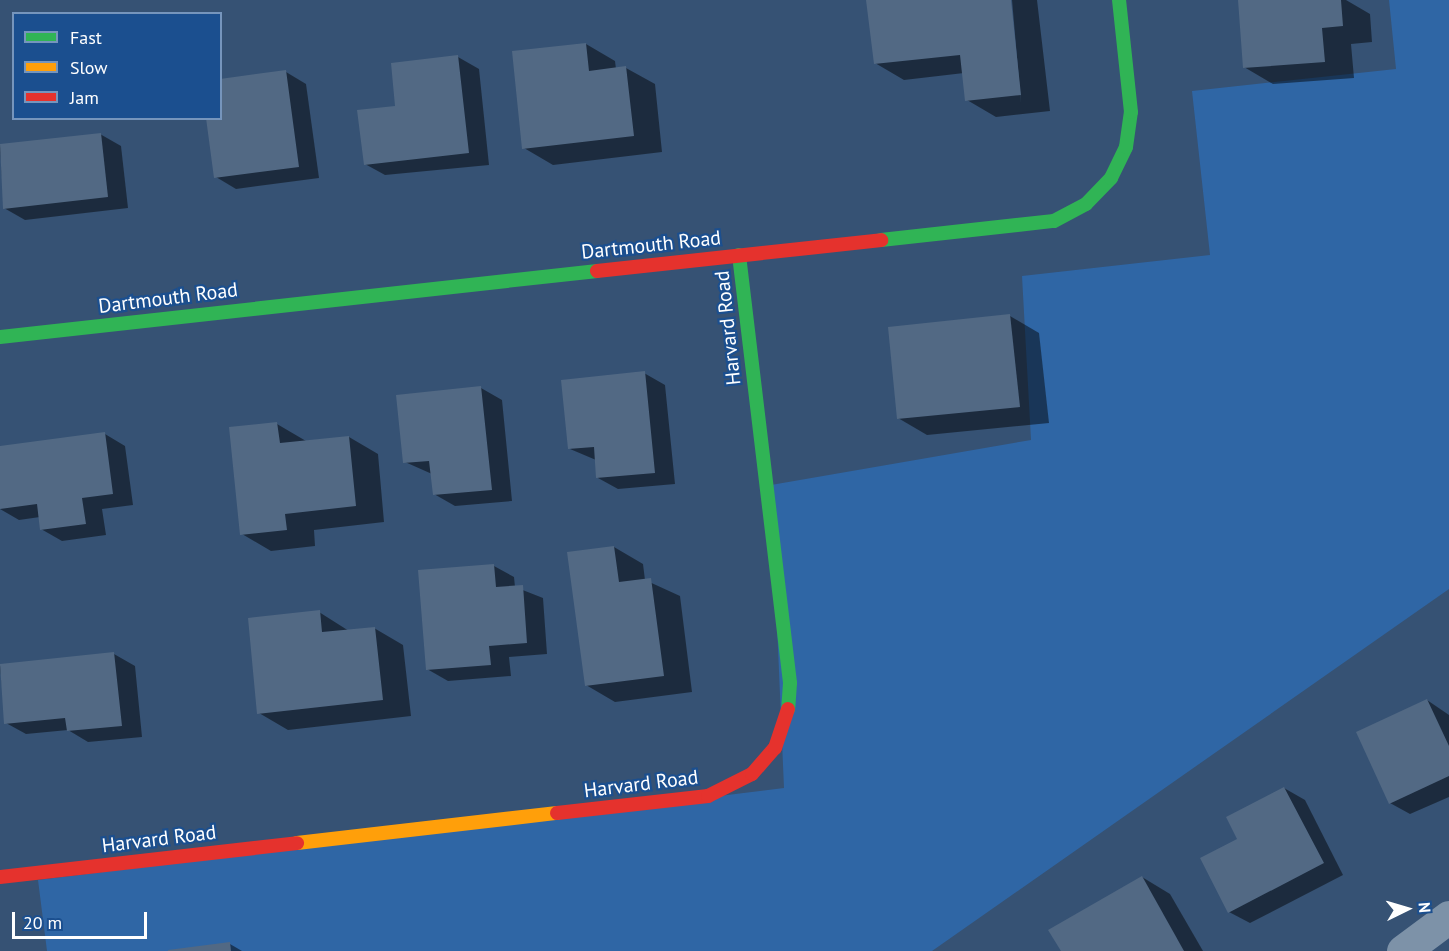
<!DOCTYPE html>
<html>
<head>
<meta charset="utf-8">
<style>
	body { margin:0 }
	#map { position:relative; width:1449px; height:951px; overflow:hidden; background:#365274; font-family:"PT Sans",sans-serif }
	div>[style] { position:absolute }
	.green>* { inset:0; background:#2f66a5 }
	.shadow>* { inset:0; background:#0007 }
	.building>* { inset:0; background:#526984 }
	.street>* { height:33px; margin:-16.5px; padding:0 16.5px; transform-origin:16.5px; border-radius:16.5px; background:#7d92a8 }
	.fast>* { height:14px; margin:-7px; padding:0 7px; transform-origin:7px; border-radius:7px; background:#30b455 }
	.slow>* { height:14px; margin:-7px; padding:0 7px; transform-origin:7px; border-radius:7px; background:#ff9f0a }
	.jam>* { height:14px; margin:-7px; padding:0 7px; transform-origin:7px; border-radius:7px; background:#e5322d }
	span { translate:-50% -50%; white-space:nowrap; text-align:center; line-height:1.15; -webkit-text-stroke:4.5px #1b4f8f; paint-order:stroke }
	.street-label { font-size:20px; color:#fff }
	.legend { position:absolute; left:12px; top:12px; width:210px; height:108px; box-sizing:border-box; background:#1b4f8f; border:2px solid #7695bc; margin:0; padding:8px 10px; list-style:none; font-size:18px; color:#fff }
	.legend li { display:flex; align-items:center; gap:12px; height:30px }
	.legend b { width:30px; border:2px solid #7695bc }
	.north { position:absolute; left:1377px; top:879px; width:60px; height:60px; -webkit-text-stroke:4px #1b4f8f; paint-order:stroke; rotate:85deg; font-size:16px; font-weight:700; line-height:24px; text-align:center; color:#fff }
	.north::after { content:''; display:block; margin:auto; width:21px; height:27px; background:#fff; clip-path:polygon(50% 0,100% 100%,50% 72%,0 100%) }
	.scale { position:absolute; left:12px; top:912px; width:135px; height:27px; box-sizing:border-box; border:3px solid #fff; border-top:0; padding-left:8px; font-size:18px; line-height:21px; white-space:nowrap; color:#fff; -webkit-text-stroke:4px #1b4f8f; paint-order:stroke }
</style>
</head>
<body>
<div id="map">
	<div class="green">
		<div style="clip-path:polygon(1389px 0,1449px 0,1449px 589px,932px 951px,47px 951px,38px 880px,784px 788px,771px 485px,1031px 440px,1022px 276px,1210px 255px,1192px 91px,1396px 69px)"></div>
	</div>
	<div class="shadow">
		<div style="clip-path:polygon(868px 0,1009px 0,1021px 103px,1012px 0,1037px 0,1050px 111px,996px 117px,967px 100px,964px 73px,904px 80px,875px 63px)"></div>
		<div style="clip-path:polygon(1240px 0,1346px 0,1370px 14px,1372px 42px,1351px 44px,1354px 78px,1273px 84px,1244px 67px)"></div>
		<div style="clip-path:polygon(586px 44px,615px 61px,616px 69px,626px 68px,655px 84px,662px 152px,553px 165px,524px 148px)"></div>
		<div style="clip-path:polygon(458px 57px,479px 69px,489px 165px,385px 175px,365px 164px,397px 107px)"></div>
		<div style="clip-path:polygon(286px 72px,306px 84px,319px 178px,236px 189px,216px 177px,220px 118px)"></div>
		<div style="clip-path:polygon(100px 134px,121px 146px,128px 208px,25px 220px,4px 208px,0 145px)"></div>
		<div style="clip-path:polygon(1010px 316px,1039px 333px,1049px 423px,927px 435px,898px 418px)"></div>
		<div style="clip-path:polygon(644px 373px,665px 385px,675px 484px,618px 489px,598px 478px,596px 460px,570px 449px)"></div>
		<div style="clip-path:polygon(481px 388px,502px 400px,512px 501px,455px 506px,434px 494px,432px 474px,405px 462px)"></div>
		<div style="clip-path:polygon(277px 424px,306px 441px,349px 437px,378px 454px,384px 522px,314px 530px,315px 546px,271px 551px,242px 534px)"></div>
		<div style="clip-path:polygon(105px 434px,125px 446px,133px 505px,102px 509px,106px 535px,62px 541px,41px 529px,40px 517px,19px 520px,0 509px,0 448px)"></div>
		<div style="clip-path:polygon(614px 547px,643px 564px,645px 580px,680px 596px,692px 692px,615px 702px,586px 685px)"></div>
		<div style="clip-path:polygon(494px 566px,514px 577px,515px 587px,543px 598px,547px 654px,509px 657px,511px 676px,448px 681px,427px 669px)"></div>
		<div style="clip-path:polygon(319px 612px,349px 631px,374px 628px,403px 645px,411px 716px,288px 730px,259px 713px)"></div>
		<div style="clip-path:polygon(114px 654px,135px 666px,142px 737px,88px 742px,68px 730px,26px 734px,6px 723px,0 666px)"></div>
		<div style="clip-path:polygon(1427px 700px,1449px 715px,1449px 797px,1410px 814px,1390px 803px)"></div>
		<div style="clip-path:polygon(1284px 788px,1305px 800px,1343px 875px,1250px 923px,1229px 912px,1239px 840px)"></div>
		<div style="clip-path:polygon(1142px 877px,1170px 894px,1203px 951px,1062px 951px)"></div>
		<div style="clip-path:polygon(230px 944px,242px 951px,168px 951px)"></div>
	</div>
	<div class="building">
		<div style="clip-path:polygon(866px 0,1011px 0,1021px 95px,965px 101px,960px 55px,874px 64px)"></div>
		<div style="clip-path:polygon(1238px 0,1341px 0,1343px 26px,1322px 28px,1325px 62px,1243px 68px)"></div>
		<div style="clip-path:polygon(586px 43px,589px 71px,626px 66px,634px 136px,522px 149px,512px 51px)"></div>
		<div style="clip-path:polygon(458px 55px,469px 153px,364px 165px,357px 110px,395px 106px,391px 63px)"></div>
		<div style="clip-path:polygon(286px 70px,299px 167px,214px 178px,206px 118px,220px 118px,220px 79px)"></div>
		<div style="clip-path:polygon(101px 133px,108px 197px,3px 209px,0 144px)"></div>
		<div style="clip-path:polygon(1010px 314px,1020px 407px,897px 419px,888px 327px)"></div>
		<div style="clip-path:polygon(645px 371px,655px 473px,596px 478px,594px 447px,568px 449px,561px 380px)"></div>
		<div style="clip-path:polygon(481px 386px,492px 490px,433px 495px,429px 461px,403px 463px,396px 395px)"></div>
		<div style="clip-path:polygon(277px 422px,280px 443px,349px 436px,356px 506px,285px 514px,287px 530px,240px 535px,229px 427px)"></div>
		<div style="clip-path:polygon(105px 432px,113px 494px,82px 498px,86px 524px,40px 530px,37px 504px,0 509px,0 446px)"></div>
		<div style="clip-path:polygon(614px 546px,619px 582px,651px 578px,664px 676px,585px 686px,567px 552px)"></div>
		<div style="clip-path:polygon(494px 564px,496px 587px,523px 585px,527px 643px,489px 646px,491px 665px,426px 670px,418px 570px)"></div>
		<div style="clip-path:polygon(320px 610px,322px 632px,375px 627px,383px 700px,257px 714px,248px 618px)"></div>
		<div style="clip-path:polygon(114px 652px,122px 726px,67px 731px,65px 718px,4px 724px,0 664px)"></div>
		<div style="clip-path:polygon(1427px 699px,1449px 746px,1449px 776px,1389px 804px,1356px 732px)"></div>
		<div style="clip-path:polygon(1284px 787px,1324px 863px,1228px 913px,1200px 858px,1237px 839px,1226px 817px)"></div>
		<div style="clip-path:polygon(1142px 876px,1184px 951px,1061px 951px,1048px 930px)"></div>
		<div style="clip-path:polygon(230px 942px,231px 951px,168px 951px,168px 950px)"></div>
	</div>
	<div class="street">
		<div style="left:1403px;top:951px;width:57px;rotate:-36.5deg"></div>
	</div>
	<div class="fast">
		<div style="left:881px;top:240px;width:174px;rotate:-6.3deg"></div>
		<div style="left:1054px;top:221px;width:36px;rotate:-28deg"></div>
		<div style="left:1086px;top:204px;width:36px;rotate:-46deg"></div>
		<div style="left:1111px;top:178px;width:34px;rotate:-64deg"></div>
		<div style="left:1126px;top:147px;width:35px;rotate:-82deg"></div>
		<div style="left:1131px;top:112px;width:113px;rotate:-96.1deg"></div>
		<div style="left:739px;top:255px;width:431px;rotate:83.2deg"></div>
		<div style="left:790px;top:683px;width:26px;rotate:94deg"></div>
		<div style="left:0;top:337px;width:601px;rotate:-6.31deg"></div>
	</div>
	<div class="slow">
		<div style="left:297px;top:843px;width:262px;rotate:-6.6deg"></div>
	</div>
	<div class="jam">
		<div style="left:597px;top:271px;width:286px;rotate:-6.2deg"></div>
		<div style="left:557px;top:813px;width:152px;rotate:-6.4deg"></div>
		<div style="left:708px;top:796px;width:49px;rotate:-26.6deg"></div>
		<div style="left:752px;top:774px;width:35px;rotate:-49deg"></div>
		<div style="left:775px;top:748px;width:41px;rotate:-71.6deg"></div>
		<div style="left:0;top:877px;width:299px;rotate:-6.5deg"></div>
	</div>
	<div class="street-label">
		<span style="left:651px;top:245px;rotate:-6deg">Dartmouth Road</span>
		<span style="left:168px;top:298px;rotate:-7deg">Dartmouth Road</span>
		<span style="left:728px;top:328px;rotate:-96deg">Harvard Road</span>
		<span style="left:641px;top:784px;rotate:-7deg">Harvard Road</span>
		<span style="left:159px;top:839px;rotate:-7deg">Harvard Road</span>
	</div>
	<ul class="legend">
	<li><b style="height:8px;background:#30b455"></b>Fast</li>
	<li><b style="height:8px;background:#ff9f0a"></b>Slow</li>
	<li><b style="height:8px;background:#e5322d"></b>Jam</li>
	</ul>
	<div class="north">N</div>
	<div class="scale">20 m</div>
</div>
</body>
</html>
